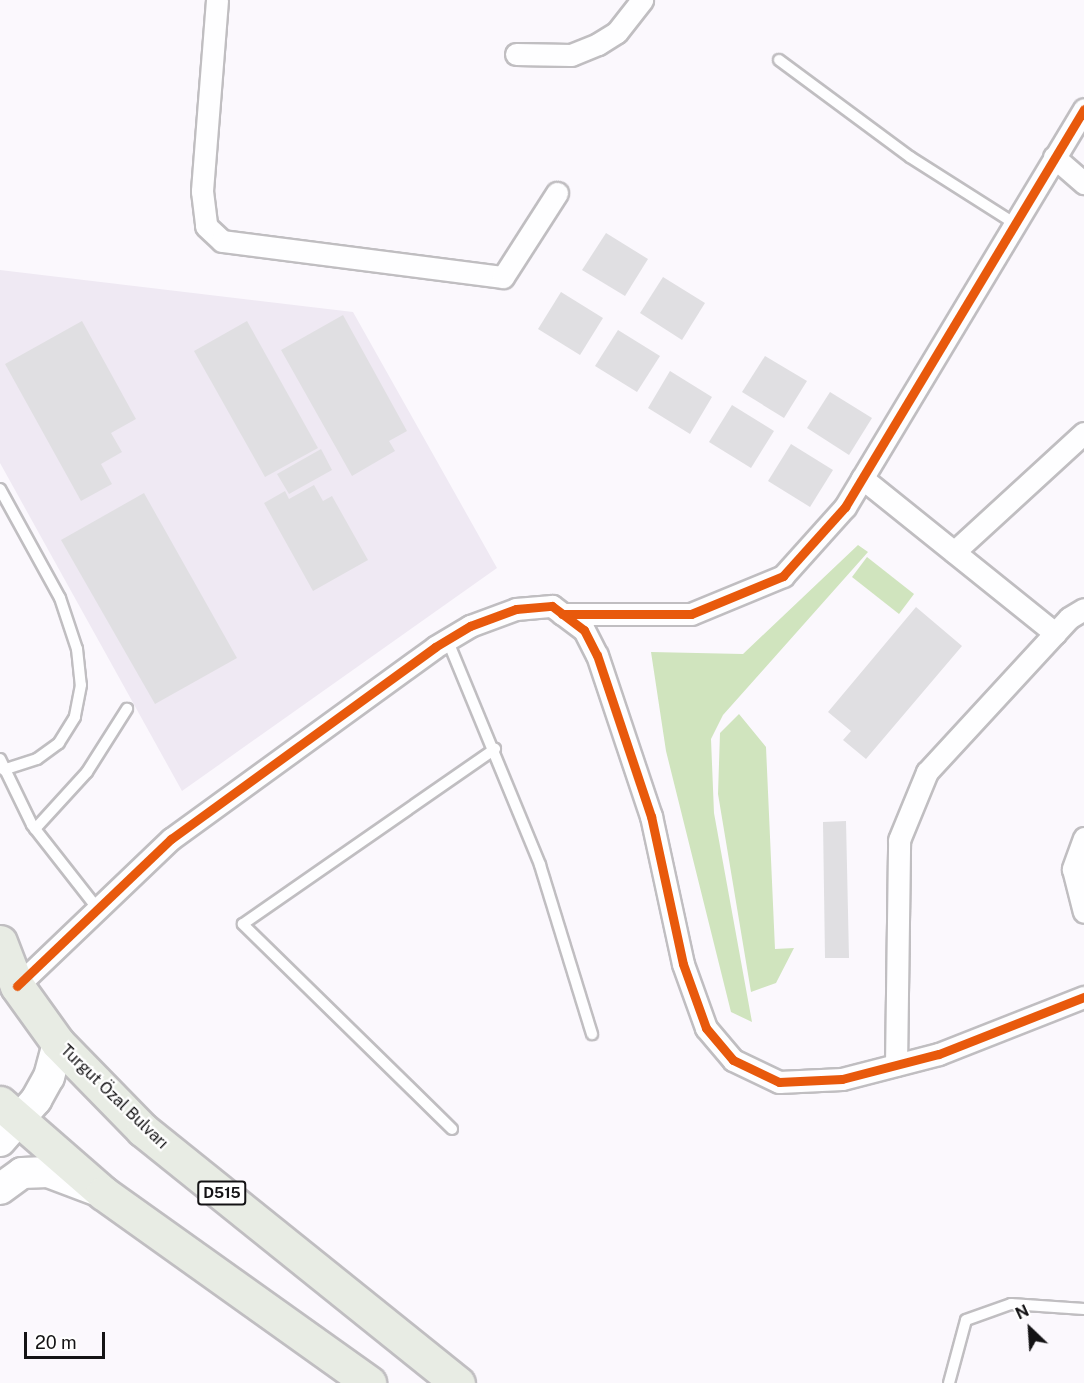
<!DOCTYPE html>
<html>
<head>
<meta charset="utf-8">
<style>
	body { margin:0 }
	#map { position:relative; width:1084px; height:1383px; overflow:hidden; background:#fbf8fd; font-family:"Public Sans",sans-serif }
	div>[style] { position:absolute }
	.built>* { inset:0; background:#efe9f3 }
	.green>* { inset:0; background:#d0e4be }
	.building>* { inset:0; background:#e0dfe2 }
	.roads { filter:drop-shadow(2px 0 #c0bec1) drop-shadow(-2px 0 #c0bec1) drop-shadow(0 2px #c0bec1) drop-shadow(0 -2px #c0bec1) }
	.service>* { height:10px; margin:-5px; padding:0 5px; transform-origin:5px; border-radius:5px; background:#fefeff }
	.minor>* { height:21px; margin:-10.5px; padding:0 10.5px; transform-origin:10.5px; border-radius:10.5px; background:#fefeff }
	.secondary>* { height:30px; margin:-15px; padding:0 15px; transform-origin:15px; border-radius:15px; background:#fefeff }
	.trunk>* { height:33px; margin:-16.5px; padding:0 16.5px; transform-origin:16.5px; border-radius:16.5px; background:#e8ece4 }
	.cycleway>* { height:9px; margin:-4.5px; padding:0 4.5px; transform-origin:4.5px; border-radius:4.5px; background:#e8590c }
	span { translate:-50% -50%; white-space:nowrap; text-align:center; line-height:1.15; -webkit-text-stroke:4.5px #fff; paint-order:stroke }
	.shield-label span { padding:2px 4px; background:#fff; border:2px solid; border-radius:4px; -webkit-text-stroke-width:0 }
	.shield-label { font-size:15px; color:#141315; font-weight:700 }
	.street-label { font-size:16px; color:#141315 }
	.north { position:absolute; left:1000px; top:1299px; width:60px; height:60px; -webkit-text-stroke:4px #fff; paint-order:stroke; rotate:335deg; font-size:16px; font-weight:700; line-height:24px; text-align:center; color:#141315 }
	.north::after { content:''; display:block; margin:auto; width:21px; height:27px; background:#141315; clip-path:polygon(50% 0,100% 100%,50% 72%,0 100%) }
	.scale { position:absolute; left:24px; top:1332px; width:81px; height:27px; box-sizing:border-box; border:3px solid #141315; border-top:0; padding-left:8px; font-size:18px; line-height:21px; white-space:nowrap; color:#141315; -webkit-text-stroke:4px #fff; paint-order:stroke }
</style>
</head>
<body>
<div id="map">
	<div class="built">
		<div style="clip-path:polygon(0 270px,353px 312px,497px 568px,182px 791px,0 463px)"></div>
	</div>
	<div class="green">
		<div style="clip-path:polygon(858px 545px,868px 552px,723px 715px,711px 739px,714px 813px,752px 1022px,731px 1012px,666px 751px,651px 652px,743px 654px)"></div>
		<div style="clip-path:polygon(867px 557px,914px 594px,899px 614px,852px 577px)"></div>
		<div style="clip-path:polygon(739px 714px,766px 747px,775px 949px,794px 948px,776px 983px,751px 992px,718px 794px,720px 733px)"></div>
	</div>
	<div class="building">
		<div style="clip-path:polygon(606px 233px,648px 259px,625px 296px,582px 270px)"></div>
		<div style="clip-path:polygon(663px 277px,705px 303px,682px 340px,640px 313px)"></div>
		<div style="clip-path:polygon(561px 292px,603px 318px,580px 355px,538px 329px)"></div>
		<div style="clip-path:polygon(343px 315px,407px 431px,389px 441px,395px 451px,352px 476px,281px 350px)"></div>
		<div style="clip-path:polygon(82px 321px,136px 419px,111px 433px,122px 452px,101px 464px,112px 484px,81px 501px,5px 364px)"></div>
		<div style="clip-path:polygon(247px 321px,318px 448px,265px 477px,194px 351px)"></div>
		<div style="clip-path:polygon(618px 330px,660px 356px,637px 392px,595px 366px)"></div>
		<div style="clip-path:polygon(765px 356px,807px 381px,784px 418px,742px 392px)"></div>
		<div style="clip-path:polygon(670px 371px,712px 397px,690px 434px,648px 408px)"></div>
		<div style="clip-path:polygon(830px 392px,872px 418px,849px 455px,807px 428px)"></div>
		<div style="clip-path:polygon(732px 405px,774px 431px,751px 468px,709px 442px)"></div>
		<div style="clip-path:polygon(791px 444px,833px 470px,810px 507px,768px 481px)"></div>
		<div style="clip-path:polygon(321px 449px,332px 470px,289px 494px,277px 474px)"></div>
		<div style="clip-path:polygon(314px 485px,323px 501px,332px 496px,368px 560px,313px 591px,264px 503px,285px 491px,289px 499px)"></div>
		<div style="clip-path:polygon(144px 493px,237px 658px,155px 704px,61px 540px)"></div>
		<div style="clip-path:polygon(916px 607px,962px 646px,866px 759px,843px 740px,851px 731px,828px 712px)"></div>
		<div style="clip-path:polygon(846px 821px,849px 958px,825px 958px,823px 822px)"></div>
	</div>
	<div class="roads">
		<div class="service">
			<div style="left:779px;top:60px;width:163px;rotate:36.5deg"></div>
			<div style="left:910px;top:157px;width:123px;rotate:32.4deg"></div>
			<div style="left:0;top:489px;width:124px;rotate:61.2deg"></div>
			<div style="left:60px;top:598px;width:54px;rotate:71.6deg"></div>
			<div style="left:77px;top:649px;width:36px;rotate:84deg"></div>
			<div style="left:81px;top:685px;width:33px;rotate:101deg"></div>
			<div style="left:75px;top:717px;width:31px;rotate:122deg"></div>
			<div style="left:59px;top:743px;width:27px;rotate:144deg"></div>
			<div style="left:37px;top:759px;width:35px;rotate:162deg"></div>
			<div style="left:447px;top:639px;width:244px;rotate:67.6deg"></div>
			<div style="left:540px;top:865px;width:177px;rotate:72.9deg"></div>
			<div style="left:0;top:759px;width:73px;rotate:64.1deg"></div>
			<div style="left:32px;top:825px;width:105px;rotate:51.9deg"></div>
			<div style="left:35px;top:829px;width:77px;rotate:-47.6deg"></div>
			<div style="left:87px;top:772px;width:75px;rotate:-57.6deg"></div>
			<div style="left:452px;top:1129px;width:293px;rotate:-135.6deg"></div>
			<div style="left:243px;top:924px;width:307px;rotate:-34.8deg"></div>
			<div style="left:949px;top:1383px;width:65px;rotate:-74.9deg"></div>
			<div style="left:966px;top:1320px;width:48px;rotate:-19.6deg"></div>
			<div style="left:1011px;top:1304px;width:73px;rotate:3.9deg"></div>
		</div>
		<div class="minor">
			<div style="left:217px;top:0;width:192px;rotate:94.5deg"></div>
			<div style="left:202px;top:191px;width:35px;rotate:83deg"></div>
			<div style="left:206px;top:226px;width:22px;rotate:43deg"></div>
			<div style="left:222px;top:241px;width:283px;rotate:7.3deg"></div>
			<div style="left:503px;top:277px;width:100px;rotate:-57.3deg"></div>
			<div style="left:516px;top:54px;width:55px;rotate:1deg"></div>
			<div style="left:571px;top:55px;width:29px;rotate:-22deg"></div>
			<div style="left:598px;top:44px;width:22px;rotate:-32deg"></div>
			<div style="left:617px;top:32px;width:41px;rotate:-52deg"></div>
			<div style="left:1054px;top:157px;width:40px;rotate:41deg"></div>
			<div style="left:862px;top:478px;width:248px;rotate:38.8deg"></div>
			<div style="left:954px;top:552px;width:176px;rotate:-42.5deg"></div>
			<div style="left:562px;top:614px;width:129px"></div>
			<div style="left:691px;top:614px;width:100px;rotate:-22.4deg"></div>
			<div style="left:783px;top:576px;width:93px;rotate:-48.1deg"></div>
			<div style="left:845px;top:507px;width:464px;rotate:-59deg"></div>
			<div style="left:1084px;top:838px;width:33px;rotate:110deg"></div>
			<div style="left:1073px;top:869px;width:44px;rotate:75.7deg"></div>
			<div style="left:17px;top:986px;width:213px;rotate:-43.7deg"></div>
			<div style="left:171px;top:839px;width:326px;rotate:-36deg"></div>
			<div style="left:435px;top:647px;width:41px;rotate:-31deg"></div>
			<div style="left:470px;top:626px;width:49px;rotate:-20.3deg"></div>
			<div style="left:516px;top:609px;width:36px;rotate:-5deg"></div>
			<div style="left:552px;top:606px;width:40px;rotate:37deg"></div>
			<div style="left:584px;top:630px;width:28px;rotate:63deg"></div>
			<div style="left:597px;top:655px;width:170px;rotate:71.5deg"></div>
			<div style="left:651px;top:816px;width:151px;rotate:77.8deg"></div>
			<div style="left:683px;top:964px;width:68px;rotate:70.2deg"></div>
			<div style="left:706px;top:1028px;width:42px;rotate:49.8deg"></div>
			<div style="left:733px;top:1060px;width:51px;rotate:25.6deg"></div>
			<div style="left:779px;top:1082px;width:63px;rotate:-2.7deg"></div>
			<div style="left:842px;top:1079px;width:100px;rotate:-14.5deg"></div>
			<div style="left:939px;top:1054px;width:156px;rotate:-21.5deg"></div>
			<div style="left:896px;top:1065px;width:225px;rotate:-89.2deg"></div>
			<div style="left:899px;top:840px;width:74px;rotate:-67.6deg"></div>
			<div style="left:927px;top:772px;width:209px;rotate:-47.3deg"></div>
			<div style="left:1069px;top:618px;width:17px;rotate:-31deg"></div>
		</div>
		<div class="secondary">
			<div style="left:0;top:1141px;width:55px;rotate:-48.7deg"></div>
			<div style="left:36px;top:1100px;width:26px;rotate:-61deg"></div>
			<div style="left:49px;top:1077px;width:35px;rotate:-75deg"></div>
			<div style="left:0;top:1189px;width:27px;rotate:-36deg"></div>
			<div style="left:22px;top:1173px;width:26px;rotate:-2deg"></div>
			<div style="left:48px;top:1172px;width:51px;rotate:20.6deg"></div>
		</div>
		<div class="trunk">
			<div style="left:0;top:942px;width:47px;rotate:68.9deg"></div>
			<div style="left:17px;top:986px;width:70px;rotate:54.3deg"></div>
			<div style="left:58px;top:1043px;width:122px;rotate:45.7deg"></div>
			<div style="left:143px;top:1130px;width:404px;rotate:38.8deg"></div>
			<div style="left:0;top:1103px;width:137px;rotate:41.1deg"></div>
			<div style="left:103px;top:1193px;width:327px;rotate:35.5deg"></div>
		</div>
	</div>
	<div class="cycleway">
		<div style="left:562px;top:614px;width:129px"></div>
		<div style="left:691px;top:614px;width:100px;rotate:-22.4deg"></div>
		<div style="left:783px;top:576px;width:93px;rotate:-48.1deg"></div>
		<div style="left:845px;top:507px;width:464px;rotate:-59deg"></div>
		<div style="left:17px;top:986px;width:213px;rotate:-43.7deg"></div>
		<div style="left:171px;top:839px;width:326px;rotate:-36deg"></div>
		<div style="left:435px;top:647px;width:41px;rotate:-31deg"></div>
		<div style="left:470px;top:626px;width:49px;rotate:-20.3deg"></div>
		<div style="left:516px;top:609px;width:36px;rotate:-5deg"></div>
		<div style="left:552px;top:606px;width:40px;rotate:37deg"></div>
		<div style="left:584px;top:630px;width:28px;rotate:63deg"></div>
		<div style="left:597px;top:655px;width:170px;rotate:71.5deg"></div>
		<div style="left:651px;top:816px;width:151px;rotate:77.8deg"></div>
		<div style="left:683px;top:964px;width:68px;rotate:70.2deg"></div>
		<div style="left:706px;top:1028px;width:42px;rotate:49.8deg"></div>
		<div style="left:733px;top:1060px;width:51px;rotate:25.6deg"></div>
		<div style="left:779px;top:1082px;width:63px;rotate:-2.7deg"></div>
		<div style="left:842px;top:1079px;width:100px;rotate:-14.5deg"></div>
		<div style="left:939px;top:1054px;width:156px;rotate:-21.5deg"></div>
	</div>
	<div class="shield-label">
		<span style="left:222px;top:1193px">D515</span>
	</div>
	<div class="street-label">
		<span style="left:114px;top:1097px;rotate:44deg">Turgut Özal Bulvarı</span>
	</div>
	<div class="north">N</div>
	<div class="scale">20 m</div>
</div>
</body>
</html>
